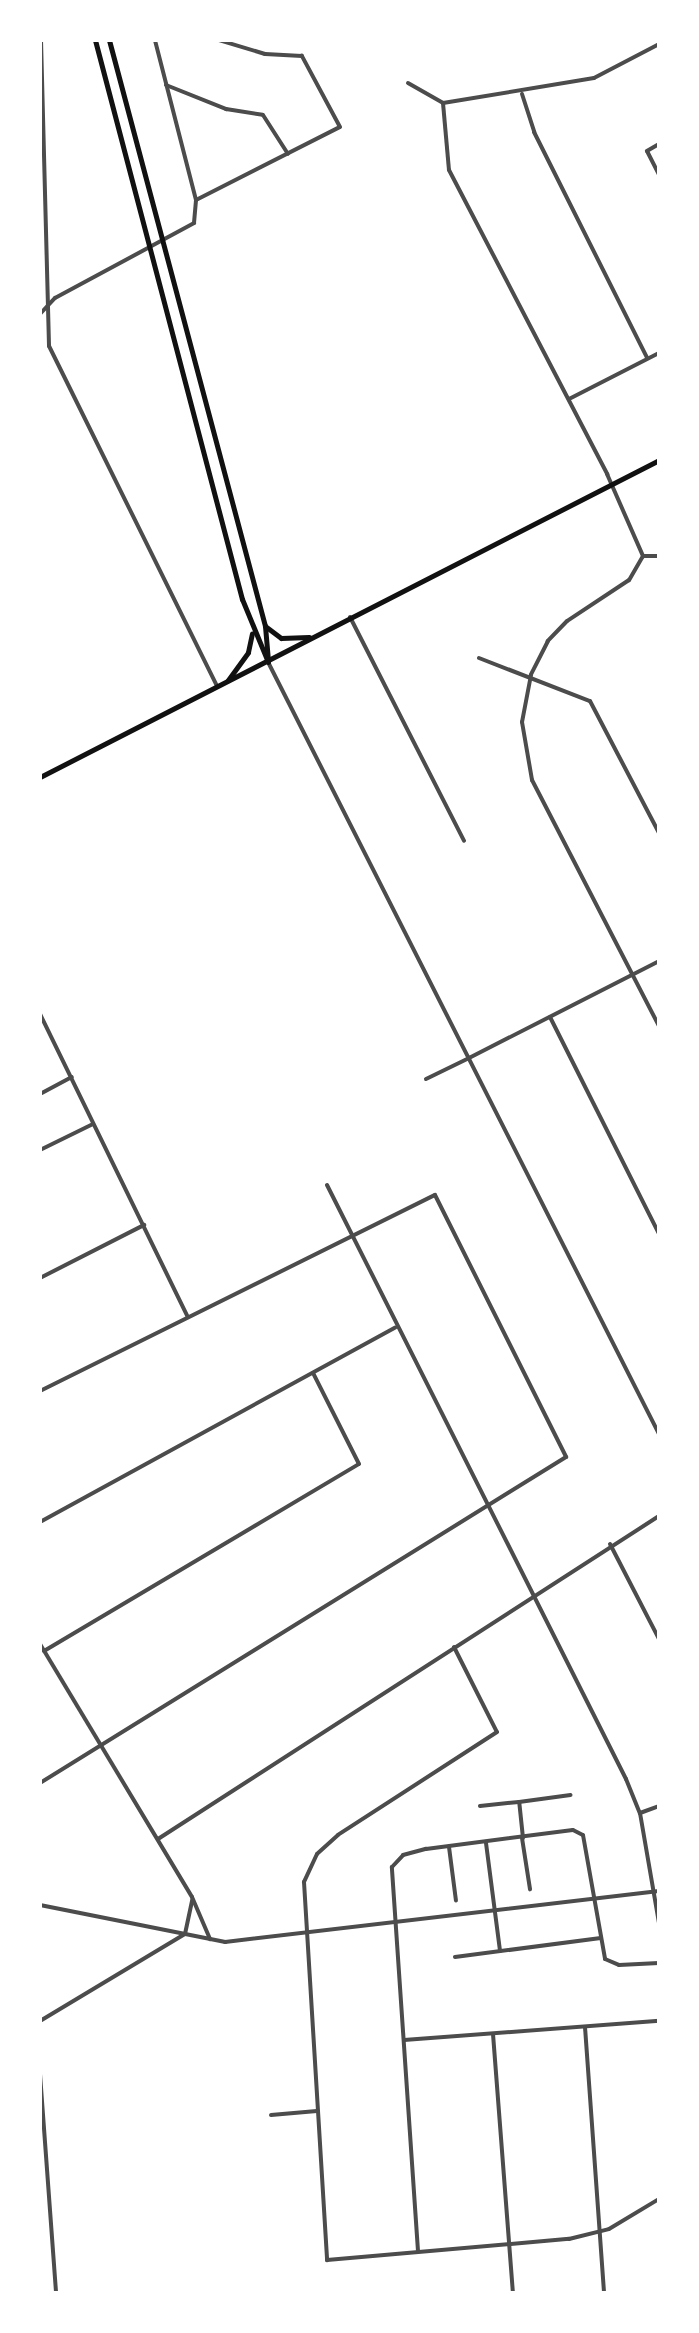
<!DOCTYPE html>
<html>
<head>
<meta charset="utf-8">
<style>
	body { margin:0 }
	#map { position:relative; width:699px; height:2333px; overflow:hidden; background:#fff; font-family:"Playfair Display",serif }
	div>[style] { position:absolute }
	.minor>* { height:4px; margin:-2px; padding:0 2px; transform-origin:2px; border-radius:2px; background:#4c4c4c }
	.tertiary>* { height:4px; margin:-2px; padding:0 2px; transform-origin:2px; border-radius:2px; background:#4c4c4c }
	.secondary>* { height:5px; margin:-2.5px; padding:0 2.5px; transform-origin:2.5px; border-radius:2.5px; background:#111 }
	span { translate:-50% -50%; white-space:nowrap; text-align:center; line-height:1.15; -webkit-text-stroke:6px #fff; paint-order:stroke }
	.frame { position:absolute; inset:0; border:42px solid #fff; pointer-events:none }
</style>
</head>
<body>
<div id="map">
	<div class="minor">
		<div style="left:41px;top:40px;width:306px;rotate:88.5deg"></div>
		<div style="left:49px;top:346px;width:379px;rotate:63.7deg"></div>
		<div style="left:408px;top:83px;width:40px;rotate:29.7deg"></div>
		<div style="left:166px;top:85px;width:65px;rotate:21.8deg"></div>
		<div style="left:226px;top:109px;width:37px;rotate:9deg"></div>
		<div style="left:263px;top:115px;width:46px;rotate:57.3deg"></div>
		<div style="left:522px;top:94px;width:40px;rotate:72deg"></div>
		<div style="left:534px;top:132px;width:253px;rotate:63.4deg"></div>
		<div style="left:443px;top:103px;width:67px;rotate:84.9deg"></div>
		<div style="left:449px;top:170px;width:343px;rotate:62.5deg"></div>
		<div style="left:607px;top:474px;width:90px;rotate:66.3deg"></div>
		<div style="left:443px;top:103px;width:153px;rotate:-9.4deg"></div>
		<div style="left:594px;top:78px;width:73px;rotate:-27.6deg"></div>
		<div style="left:659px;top:144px;width:14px;rotate:150deg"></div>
		<div style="left:647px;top:151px;width:27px;rotate:63deg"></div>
		<div style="left:196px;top:200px;width:161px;rotate:-26.9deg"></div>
		<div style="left:340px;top:127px;width:81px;rotate:-118.2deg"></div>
		<div style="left:302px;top:56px;width:37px;rotate:-177deg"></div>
		<div style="left:265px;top:54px;width:48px;rotate:-163.1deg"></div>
		<div style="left:40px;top:314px;width:22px;rotate:-47deg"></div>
		<div style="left:55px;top:298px;width:158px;rotate:-28.3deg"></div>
		<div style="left:194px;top:223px;width:23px;rotate:-85deg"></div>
		<div style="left:196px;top:200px;width:165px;rotate:-104.4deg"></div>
		<div style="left:569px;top:399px;width:101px;rotate:-27.1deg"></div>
		<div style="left:643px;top:556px;width:28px;rotate:120deg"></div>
		<div style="left:629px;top:580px;width:74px;rotate:146.5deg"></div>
		<div style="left:567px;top:621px;width:28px;rotate:134deg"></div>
		<div style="left:548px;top:641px;width:38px;rotate:117deg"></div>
		<div style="left:531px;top:675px;width:48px;rotate:100.8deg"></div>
		<div style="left:522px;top:722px;width:59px;rotate:80.2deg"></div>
		<div style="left:532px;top:780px;width:277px;rotate:62.7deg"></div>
		<div style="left:643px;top:556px;width:16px"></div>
		<div style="left:350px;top:617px;width:251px;rotate:63deg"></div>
		<div style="left:479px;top:658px;width:119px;rotate:21.2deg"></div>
		<div style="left:590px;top:701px;width:149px;rotate:62.4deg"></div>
		<div style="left:40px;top:1014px;width:337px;rotate:64deg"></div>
		<div style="left:550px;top:1017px;width:243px;rotate:63.3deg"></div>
		<div style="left:426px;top:1079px;width:48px;rotate:-26deg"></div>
		<div style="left:40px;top:1094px;width:36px;rotate:-28deg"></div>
		<div style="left:40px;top:1150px;width:59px;rotate:-26.1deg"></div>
		<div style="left:327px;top:1185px;width:665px;rotate:63.28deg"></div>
		<div style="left:626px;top:1779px;width:37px;rotate:68deg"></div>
		<div style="left:640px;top:1813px;width:112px;rotate:80.2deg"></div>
		<div style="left:40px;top:1278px;width:117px;rotate:-27deg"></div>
		<div style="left:40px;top:1391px;width:441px;rotate:-26.4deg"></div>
		<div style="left:435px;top:1195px;width:293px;rotate:63.4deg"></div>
		<div style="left:566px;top:1457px;width:619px;rotate:148.21deg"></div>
		<div style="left:40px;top:1522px;width:405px;rotate:-28.7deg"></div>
		<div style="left:610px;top:1544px;width:107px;rotate:62.7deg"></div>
		<div style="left:40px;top:1644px;width:295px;rotate:59deg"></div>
		<div style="left:192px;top:1897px;width:46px;rotate:66.8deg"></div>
		<div style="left:454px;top:1647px;width:95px;rotate:63.2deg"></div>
		<div style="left:497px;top:1732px;width:189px;rotate:147.1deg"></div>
		<div style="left:338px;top:1835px;width:28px;rotate:138deg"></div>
		<div style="left:317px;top:1854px;width:31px;rotate:115deg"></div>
		<div style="left:304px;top:1882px;width:379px;rotate:86.5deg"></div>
		<div style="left:327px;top:2260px;width:243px;rotate:-5deg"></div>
		<div style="left:569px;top:2239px;width:41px;rotate:-14deg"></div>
		<div style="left:609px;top:2229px;width:58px;rotate:-31deg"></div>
		<div style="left:44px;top:1651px;width:366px;rotate:-30.7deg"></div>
		<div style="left:359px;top:1464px;width:102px;rotate:-116.8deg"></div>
		<div style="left:480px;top:1806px;width:39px;rotate:-6deg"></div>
		<div style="left:640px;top:1813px;width:20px;rotate:-20deg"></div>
		<div style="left:522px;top:1838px;width:52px;rotate:81.1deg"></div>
		<div style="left:523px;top:1838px;width:36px;rotate:-96deg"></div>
		<div style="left:519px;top:1802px;width:52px;rotate:-7.7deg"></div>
		<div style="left:158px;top:1839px;width:596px;rotate:-32.81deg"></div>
		<div style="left:486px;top:1843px;width:109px;rotate:82.6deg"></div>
		<div style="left:449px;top:1847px;width:54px;rotate:82.6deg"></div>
		<div style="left:455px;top:1957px;width:147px;rotate:-7.4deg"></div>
		<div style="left:40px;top:2021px;width:169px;rotate:-31deg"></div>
		<div style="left:185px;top:1934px;width:35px;rotate:-78deg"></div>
		<div style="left:585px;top:2027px;width:267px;rotate:85.9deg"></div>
		<div style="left:493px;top:2034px;width:260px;rotate:85.6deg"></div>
		<div style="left:404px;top:2040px;width:256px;rotate:-4.3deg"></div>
		<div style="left:40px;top:2074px;width:220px;rotate:85.8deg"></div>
		<div style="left:271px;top:2115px;width:46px;rotate:-5deg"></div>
		<div style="left:418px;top:2251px;width:385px;rotate:-93.9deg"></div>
		<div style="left:392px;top:1867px;width:16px;rotate:-47deg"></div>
		<div style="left:403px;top:1855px;width:24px;rotate:-15deg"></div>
		<div style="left:426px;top:1849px;width:148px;rotate:-7.4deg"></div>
		<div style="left:573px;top:1830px;width:11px;rotate:27deg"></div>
		<div style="left:583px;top:1835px;width:126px;rotate:79.9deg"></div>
		<div style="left:605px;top:1959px;width:15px;rotate:23deg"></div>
		<div style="left:619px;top:1965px;width:40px;rotate:-2.9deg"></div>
	</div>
	<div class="tertiary">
		<div style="left:268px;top:662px;width:865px;rotate:63.14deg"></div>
		<div style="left:469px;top:1058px;width:213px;rotate:-27deg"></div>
		<div style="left:40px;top:1905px;width:189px;rotate:11.3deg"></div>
		<div style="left:225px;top:1942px;width:437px;rotate:-6.7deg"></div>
	</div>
	<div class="secondary">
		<div style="left:95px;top:40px;width:578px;rotate:75.27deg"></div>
		<div style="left:242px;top:599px;width:68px;rotate:67.6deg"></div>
		<div style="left:109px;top:40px;width:606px;rotate:75.09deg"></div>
		<div style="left:265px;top:626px;width:35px;rotate:85deg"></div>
		<div style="left:265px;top:626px;width:20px;rotate:37deg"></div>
		<div style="left:281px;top:638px;width:28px;rotate:-2deg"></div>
		<div style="left:228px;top:680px;width:34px;rotate:-54deg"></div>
		<div style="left:248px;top:652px;width:19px;rotate:-78deg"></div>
		<div style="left:40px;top:777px;width:695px;rotate:-27.12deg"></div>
	</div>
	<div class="frame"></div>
</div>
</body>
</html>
